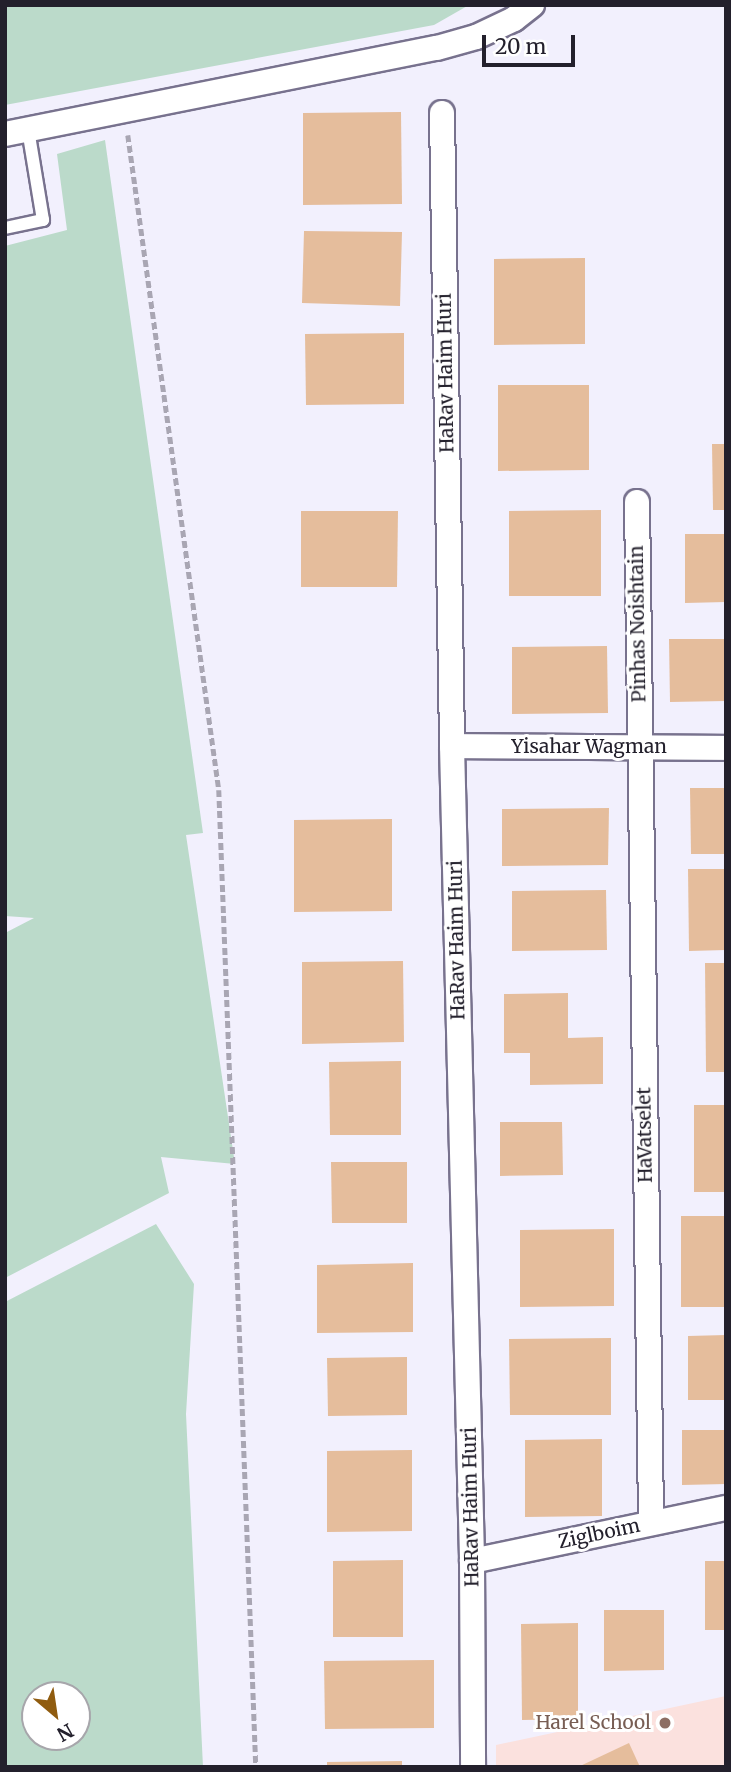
<!DOCTYPE html>
<html>
<head>
<meta charset="utf-8">
<style>
	body { margin:0 }
	#map { position:relative; width:731px; height:1772px; overflow:hidden; background:#f2f0fd; font-family:Merriweather,serif }
	div>[style] { position:absolute }
	.education>* { inset:0; background:#fbe1de }
	.green>* { inset:0; background:#bbdaca }
	.building>* { inset:0; background:#e5bd9c }
	.path>* { height:4.5px; margin-top:-2.25px; transform-origin:0; background:repeating-linear-gradient(90deg,#a9a6b3 0 7px,transparent 0 10.5px) }
	.roads { filter:drop-shadow(2px 0 #78728e) drop-shadow(-2px 0 #78728e) drop-shadow(0 2px #78728e) drop-shadow(0 -2px #78728e) }
	.service>* { height:12px; margin:-6px; padding:0 6px; transform-origin:6px; border-radius:6px; background:#fff }
	.minor>* { height:24px; margin:-12px; padding:0 12px; transform-origin:12px; border-radius:12px; background:#fff }
	.dots>* { width:19px; height:19px; translate:-50% -50%; box-sizing:border-box; border:4px solid #fff; border-radius:50% }
	span { translate:-50% -50%; white-space:nowrap; text-align:center; line-height:1.15; -webkit-text-stroke:6px #fff; paint-order:stroke }
	.street-label { font-size:19px; color:#23202c }
	.education-label { font-size:19px; color:#785e54 }
	.right { translate:-100% -50%; text-align:right }
	.frame { position:absolute; inset:0; border:7px solid #23202c; pointer-events:none }
	.north { position:absolute; left:21px; top:1681px; width:70px; height:70px; box-sizing:border-box; background:#fff; border:2px solid #a7a6ab; border-radius:50%; rotate:151deg; font-size:19px; font-weight:700; line-height:28px; text-align:center; color:#23202c }
	.north::after { content:''; display:block; margin:auto; width:24px; height:32px; background:#905c0f; clip-path:polygon(50% 0,100% 100%,50% 72%,0 100%) }
	.scale { position:absolute; left:482px; top:35px; width:93px; height:32px; box-sizing:border-box; border:4px solid #23202c; border-top:0; padding-left:9px; font-size:21px; line-height:24px; white-space:nowrap; color:#23202c; -webkit-text-stroke:5px #fff; paint-order:stroke }
</style>
</head>
<body>
<div id="map">
	<div class="education">
		<div style="clip-path:polygon(726px 1696px,726px 1767px,496px 1767px,496px 1745px)"></div>
	</div>
	<div class="green">
		<div style="clip-path:polygon(5px 5px,469px 5px,434px 25px,5px 105px)"></div>
		<div style="clip-path:polygon(105px 140px,203px 833px,186px 835px,235px 1164px,161px 1157px,169px 1193px,5px 1278px,5px 933px,34px 918px,5px 916px,5px 246px,67px 230px,57px 154px)"></div>
		<div style="clip-path:polygon(evenodd,156px 1224px,194px 1284px,186px 1414px,203px 1767px,5px 1767px,5px 1302px,156px 1224px,77px 1695px,77px 1737px,35px 1737px,35px 1695px,77px 1695px)"></div>
	</div>
	<div class="building">
		<div style="clip-path:polygon(401px 112px,402px 204px,303px 205px,303px 113px)"></div>
		<div style="clip-path:polygon(304px 231px,402px 232px,400px 306px,302px 303px)"></div>
		<div style="clip-path:polygon(585px 258px,585px 344px,494px 345px,494px 259px)"></div>
		<div style="clip-path:polygon(404px 333px,404px 404px,306px 405px,305px 334px)"></div>
		<div style="clip-path:polygon(498px 385px,589px 385px,589px 470px,498px 471px)"></div>
		<div style="clip-path:polygon(712px 444px,726px 444px,726px 510px,713px 510px)"></div>
		<div style="clip-path:polygon(601px 510px,601px 596px,509px 596px,509px 511px)"></div>
		<div style="clip-path:polygon(301px 511px,398px 511px,397px 587px,301px 587px)"></div>
		<div style="clip-path:polygon(685px 534px,726px 534px,726px 602px,685px 603px)"></div>
		<div style="clip-path:polygon(669px 639px,726px 639px,726px 701px,670px 702px)"></div>
		<div style="clip-path:polygon(607px 646px,608px 713px,512px 714px,512px 647px)"></div>
		<div style="clip-path:polygon(690px 788px,726px 788px,726px 854px,691px 854px)"></div>
		<div style="clip-path:polygon(609px 808px,608px 865px,502px 866px,502px 809px)"></div>
		<div style="clip-path:polygon(392px 819px,392px 911px,294px 912px,294px 820px)"></div>
		<div style="clip-path:polygon(688px 869px,726px 869px,726px 950px,689px 951px)"></div>
		<div style="clip-path:polygon(606px 890px,607px 950px,512px 951px,512px 891px)"></div>
		<div style="clip-path:polygon(403px 961px,404px 1042px,302px 1044px,302px 962px)"></div>
		<div style="clip-path:polygon(705px 963px,726px 963px,726px 1072px,706px 1072px)"></div>
		<div style="clip-path:polygon(568px 993px,568px 1038px,603px 1037px,603px 1084px,530px 1085px,530px 1053px,504px 1053px,504px 994px)"></div>
		<div style="clip-path:polygon(401px 1061px,401px 1135px,330px 1135px,329px 1062px)"></div>
		<div style="clip-path:polygon(694px 1105px,726px 1105px,726px 1192px,694px 1192px)"></div>
		<div style="clip-path:polygon(500px 1122px,562px 1122px,563px 1175px,500px 1176px)"></div>
		<div style="clip-path:polygon(331px 1162px,407px 1162px,407px 1223px,332px 1223px)"></div>
		<div style="clip-path:polygon(681px 1216px,726px 1216px,726px 1307px,681px 1307px)"></div>
		<div style="clip-path:polygon(614px 1229px,614px 1306px,520px 1307px,520px 1230px)"></div>
		<div style="clip-path:polygon(413px 1263px,413px 1332px,317px 1333px,317px 1265px)"></div>
		<div style="clip-path:polygon(726px 1335px,726px 1400px,688px 1400px,688px 1336px)"></div>
		<div style="clip-path:polygon(611px 1338px,611px 1415px,510px 1415px,509px 1339px)"></div>
		<div style="clip-path:polygon(407px 1357px,407px 1415px,328px 1416px,327px 1358px)"></div>
		<div style="clip-path:polygon(682px 1430px,726px 1430px,726px 1484px,682px 1485px)"></div>
		<div style="clip-path:polygon(602px 1439px,602px 1516px,525px 1517px,525px 1440px)"></div>
		<div style="clip-path:polygon(412px 1450px,412px 1531px,327px 1532px,327px 1451px)"></div>
		<div style="clip-path:polygon(403px 1560px,403px 1637px,333px 1637px,333px 1561px)"></div>
		<div style="clip-path:polygon(705px 1561px,726px 1561px,726px 1630px,705px 1630px)"></div>
		<div style="clip-path:polygon(604px 1610px,664px 1610px,664px 1670px,604px 1671px)"></div>
		<div style="clip-path:polygon(578px 1623px,578px 1719px,522px 1720px,521px 1624px)"></div>
		<div style="clip-path:polygon(434px 1660px,434px 1728px,325px 1729px,324px 1661px)"></div>
		<div style="clip-path:polygon(629px 1743px,640px 1767px,578px 1767px)"></div>
		<div style="clip-path:polygon(402px 1761px,402px 1767px,327px 1767px,327px 1762px)"></div>
	</div>
	<div class="path">
		<div style="left:128px;top:135px;width:661px;rotate:82.09deg"></div>
		<div style="left:219px;top:790px;width:978px;rotate:87.83deg"></div>
	</div>
	<div class="roads">
		<div class="service">
			<div style="left:5px;top:228px;width:39px;rotate:-12deg"></div>
			<div style="left:43px;top:220px;width:92px;rotate:-99.4deg"></div>
		</div>
		<div class="minor">
			<div style="left:442px;top:113px;width:633px;rotate:89.09deg"></div>
			<div style="left:452px;top:746px;width:815px;rotate:88.59deg"></div>
			<div style="left:472px;top:1561px;width:206px;rotate:89.7deg"></div>
			<div style="left:5px;top:134px;width:440px;rotate:-11.3deg"></div>
			<div style="left:437px;top:48px;width:41px;rotate:-15.8deg"></div>
			<div style="left:476px;top:37px;width:42px;rotate:-25.3deg"></div>
			<div style="left:514px;top:19px;width:23px;rotate:-38deg"></div>
			<div style="left:637px;top:502px;width:1021px;rotate:89.21deg"></div>
			<div style="left:452px;top:746px;width:274px;rotate:0.4deg"></div>
			<div style="left:472px;top:1561px;width:259px;rotate:-11.8deg"></div>
		</div>
	</div>
	<div class="dots">
		<div style="left:665px;top:1723px;background:#8d6e63"></div>
	</div>
	<div class="street-label">
		<span style="left:446px;top:373px;rotate:-91deg">HaRav Haim Huri</span>
		<span style="left:638px;top:624px;rotate:-91deg">Pinhas Noishtain</span>
		<span style="left:589px;top:747px">Yisahar Wagman</span>
		<span style="left:457px;top:940px;rotate:-91deg">HaRav Haim Huri</span>
		<span style="left:645px;top:1135px;rotate:-91deg">HaVatselet</span>
		<span style="left:471px;top:1507px;rotate:-91deg">HaRav Haim Huri</span>
		<span style="left:599px;top:1534px;rotate:-12deg">Ziglboim</span>
	</div>
	<div class="education-label">
		<span class="right" style="left:651px;top:1723px">Harel School</span>
	</div>
	<div class="frame"></div>
	<div class="north">N</div>
	<div class="scale">20 m</div>
</div>
</body>
</html>
